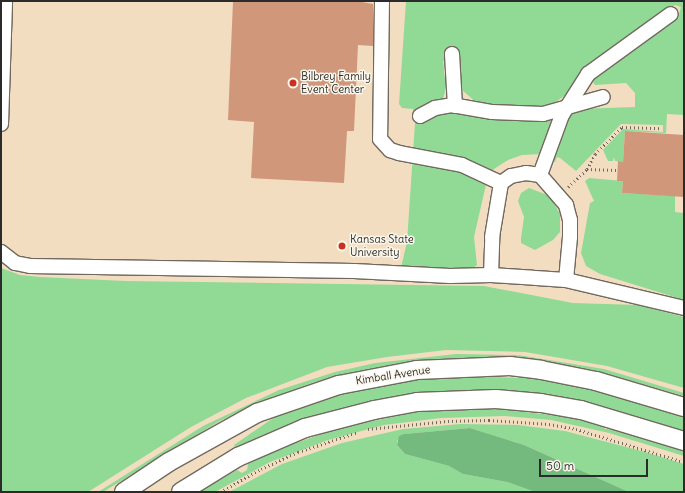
<!DOCTYPE html>
<html>
<head>
<meta charset="utf-8">
<style>
	body { margin:0 }
	#map { position:relative; width:685px; height:493px; overflow:hidden; background:#f3ddc0; font-family:Delius,sans-serif }
	div>[style] { position:absolute }
	.green>* { inset:0; background:#91da95 }
	.forest>* { inset:0; background:#74ba7e }
	.building>* { inset:0; background:#d1977b }
	.path>* { height:2.5px; margin-top:-1.25px; transform-origin:0; background:repeating-linear-gradient(90deg,#71695f 0 1px,transparent 0 4px) }
	.roads { filter:drop-shadow(1px 0 #71695f) drop-shadow(-1px 0 #71695f) drop-shadow(0 1px #71695f) drop-shadow(0 -1px #71695f) }
	.minor>* { height:14px; margin:-7px; padding:0 7px; transform-origin:7px; border-radius:7px; background:#fff }
	.major>* { height:18px; margin:-9px; padding:0 9px; transform-origin:9px; border-radius:9px; background:#fff }
	.dots>* { width:11px; height:11px; translate:-50% -50%; box-sizing:border-box; border:2px solid #fbf7ec; border-radius:50% }
	span { translate:-50% -50%; white-space:nowrap; text-align:center; line-height:1.15; -webkit-text-stroke:3px #fbf7ec; paint-order:stroke }
	.poi-label { font-size:11px; color:#2b2b2b }
	.left { translate:0 -50%; text-align:left }
	.street-label { font-size:11px; color:#2b2b2b }
	.frame { position:absolute; inset:0; border:2px solid #2b2b2b; pointer-events:none }
	.scale { position:absolute; left:539px; top:459px; width:109px; height:18px; box-sizing:border-box; border:2px solid #2b2b2b; border-top:0; padding-left:5px; font-size:12px; line-height:14px; white-space:nowrap; color:#2b2b2b; -webkit-text-stroke:3px #fbf7ec; paint-order:stroke }
</style>
</head>
<body>
<div id="map">
	<div class="green">
		<div style="clip-path:polygon(406px 1px,684px 1px,684px 115px,667px 114px,666px 133px,625px 131px,623px 162px,615px 161px,614px 157px,613px 161px,608px 161px,603px 150px,623px 129px,663px 132px,663px 125px,621px 124px,576px 171px,560px 158px,557px 157px,555px 162px,550px 159px,569px 115px,577px 109px,635px 107px,635px 93px,626px 83px,595px 85px,592px 81px,678px 18px,681px 7px,675px 5px,592px 61px,582px 70px,567px 94px,547px 108px,479px 105px,461px 89px,458px 70px,460px 63px,443px 61px,446px 88px,443px 99px,413px 114px,413px 109px,402px 108px,399px 104px)"></div>
		<div style="clip-path:polygon(445px 110px,550px 119px,552px 124px,542px 154px,522px 155px,508px 160px,494px 169px,488px 176px,474px 237px,477px 265px,473px 268px,401px 268px,407px 242px,415px 123px)"></div>
		<div style="clip-path:polygon(589px 178px,623px 181px,622px 193px,675px 196px,675px 212px,684px 213px,684px 300px,600px 274px,586px 266px,581px 253px,590px 203px,594px 201px,585px 181px)"></div>
		<div style="clip-path:polygon(529px 188px,550px 196px,560px 214px,560px 232px,553px 240px,535px 250px,521px 243px,521px 238px,524px 217px,518px 201px,521px 193px)"></div>
		<div style="clip-path:polygon(1px 268px,20px 275px,40px 277px,126px 281px,484px 286px,573px 303px,638px 305px,684px 317px,684px 388px,607px 366px,525px 352px,446px 350px,387px 357px,327px 367px,246px 398px,191px 427px,88px 492px,1px 492px)"></div>
		<div style="clip-path:polygon(456px 354px,517px 355px,516px 360px,468px 358px,395px 364px,315px 382px,254px 404px,218px 422px,103px 492px,98px 492px,203px 426px,279px 390px,335px 372px,375px 363px)"></div>
		<div style="clip-path:polygon(518px 355px,604px 369px,684px 393px,684px 396px,603px 373px,519px 359px)"></div>
		<div style="clip-path:polygon(448px 376px,529px 378px,588px 387px,684px 415px,684px 431px,584px 402px,511px 391px,465px 390px,378px 400px,289px 425px,236px 450px,234px 445px,279px 414px,330px 395px,377px 385px)"></div>
		<div style="clip-path:polygon(494px 408px,576px 418px,602px 425px,605px 429px,620px 430px,684px 449px,684px 456px,609px 433px,551px 420px,505px 416px,441px 418px,384px 425px,328px 440px,270px 462px,215px 492px,199px 492px,237px 470px,242px 473px,247px 470px,248px 464px,271px 452px,338px 428px,421px 411px)"></div>
		<div style="clip-path:polygon(460px 424px,518px 425px,565px 431px,645px 452px,684px 464px,684px 492px,629px 492px,524px 445px,470px 428px,404px 434px,397px 441px,397px 445px,405px 454px,449px 466px,463px 474px,507px 482px,535px 492px,229px 492px,282px 464px,342px 443px,403px 429px)"></div>
	</div>
	<div class="forest">
		<div style="clip-path:polygon(470px 428px,524px 445px,629px 492px,535px 492px,507px 482px,463px 474px,449px 466px,405px 454px,397px 445px,399px 436px,404px 434px)"></div>
	</div>
	<div class="building">
		<div style="clip-path:polygon(233px 1px,357px 1px,373px 4px,373px 46px,358px 45px,354px 131px,347px 131px,344px 183px,251px 178px,254px 122px,228px 120px)"></div>
		<div style="clip-path:polygon(625px 131px,684px 135px,684px 197px,622px 193px,623px 181px,617px 181px,618px 161px,623px 162px)"></div>
	</div>
	<div class="path">
		<div style="left:587px;top:169px;width:17px;rotate:-62deg"></div>
		<div style="left:595px;top:154px;width:38px;rotate:-45deg"></div>
		<div style="left:622px;top:127px;width:38px;rotate:2deg"></div>
		<div style="left:568px;top:187px;width:26px;rotate:-43deg"></div>
		<div style="left:587px;top:169px;width:30px;rotate:2deg"></div>
		<div style="left:368px;top:429px;width:80px;rotate:-5.7deg"></div>
		<div style="left:448px;top:421px;width:41px;rotate:-1.4deg"></div>
		<div style="left:489px;top:420px;width:60px;rotate:3.8deg"></div>
		<div style="left:549px;top:424px;width:27px;rotate:10deg"></div>
		<div style="left:576px;top:429px;width:113px;rotate:17deg"></div>
		<div style="left:220px;top:492px;width:47px;rotate:-29.3deg"></div>
		<div style="left:261px;top:469px;width:41px;rotate:-24.7deg"></div>
		<div style="left:298px;top:452px;width:63px;rotate:-18.4deg"></div>
	</div>
	<div class="roads">
		<div class="minor">
			<div style="left:382px;top:1px;width:138px;rotate:90.8deg"></div>
			<div style="left:380px;top:139px;width:15px;rotate:48deg"></div>
			<div style="left:390px;top:150px;width:9px;rotate:18deg"></div>
			<div style="left:399px;top:153px;width:64px;rotate:10.8deg"></div>
			<div style="left:462px;top:165px;width:43px;rotate:24.8deg"></div>
			<div style="left:452px;top:54px;width:52px;rotate:86.7deg"></div>
			<div style="left:420px;top:116px;width:17px;rotate:-28deg"></div>
			<div style="left:435px;top:108px;width:17px;rotate:-10deg"></div>
			<div style="left:452px;top:105px;width:41px;rotate:9.9deg"></div>
			<div style="left:492px;top:112px;width:51px;rotate:2.2deg"></div>
			<div style="left:543px;top:114px;width:62px;rotate:-15.8deg"></div>
			<div style="left:1px;top:124px;width:123px;rotate:-88.1deg"></div>
			<div style="left:540px;top:175px;width:64px;rotate:-69.9deg"></div>
			<div style="left:562px;top:115px;width:49px;rotate:-57.6deg"></div>
			<div style="left:588px;top:74px;width:102px;rotate:-35.9deg"></div>
			<div style="left:1px;top:252px;width:18px;rotate:38deg"></div>
			<div style="left:15px;top:263px;width:15px;rotate:11deg"></div>
			<div style="left:30px;top:266px;width:324px;rotate:0.9deg"></div>
			<div style="left:354px;top:271px;width:96px;rotate:3deg"></div>
			<div style="left:450px;top:276px;width:41px;rotate:-1.4deg"></div>
			<div style="left:491px;top:275px;width:75px;rotate:3.8deg"></div>
			<div style="left:566px;top:280px;width:121px;rotate:13.3deg"></div>
			<div style="left:491px;top:275px;width:38px;rotate:-88deg"></div>
			<div style="left:492px;top:237px;width:55px;rotate:-80.5deg"></div>
			<div style="left:501px;top:183px;width:12px;rotate:-35deg"></div>
			<div style="left:511px;top:176px;width:15px;rotate:-11deg"></div>
			<div style="left:526px;top:173px;width:14px;rotate:8deg"></div>
			<div style="left:540px;top:175px;width:40px;rotate:49deg"></div>
			<div style="left:566px;top:205px;width:16px;rotate:75deg"></div>
			<div style="left:570px;top:220px;width:17px;rotate:90deg"></div>
			<div style="left:570px;top:237px;width:43px;rotate:95.3deg"></div>
		</div>
		<div class="major">
			<div style="left:124px;top:492px;width:54px;rotate:-33.7deg"></div>
			<div style="left:169px;top:462px;width:101px;rotate:-29.1deg"></div>
			<div style="left:257px;top:413px;width:87px;rotate:-18.9deg"></div>
			<div style="left:339px;top:385px;width:79px;rotate:-10.9deg"></div>
			<div style="left:417px;top:370px;width:93px;rotate:-2.5deg"></div>
			<div style="left:510px;top:366px;width:31px;rotate:7deg"></div>
			<div style="left:541px;top:370px;width:56px;rotate:11.3deg"></div>
			<div style="left:596px;top:381px;width:92px;rotate:16.5deg"></div>
			<div style="left:181px;top:492px;width:67px;rotate:-31.6deg"></div>
			<div style="left:238px;top:457px;width:73px;rotate:-23.4deg"></div>
			<div style="left:305px;top:428px;width:71px;rotate:-14.6deg"></div>
			<div style="left:374px;top:410px;width:44px;rotate:-10.5deg"></div>
			<div style="left:417px;top:402px;width:79px;rotate:-2.2deg"></div>
			<div style="left:496px;top:399px;width:45px;rotate:5.1deg"></div>
			<div style="left:541px;top:403px;width:41px;rotate:9.9deg"></div>
			<div style="left:581px;top:410px;width:108px;rotate:16.8deg"></div>
		</div>
	</div>
	<div class="dots">
		<div style="left:293px;top:83px;background:#c8321e"></div>
		<div style="left:342px;top:246px;background:#c8321e"></div>
	</div>
	<div class="poi-label">
		<span class="left" style="left:301px;top:83px">Bilbrey Family<br>Event Center</span>
		<span class="left" style="left:350px;top:246px">Kansas State<br>University</span>
	</div>
	<div class="street-label">
		<span style="left:393px;top:375px;rotate:-9deg">Kimball Avenue</span>
	</div>
	<div class="frame"></div>
	<div class="scale">50 m</div>
</div>
</body>
</html>
